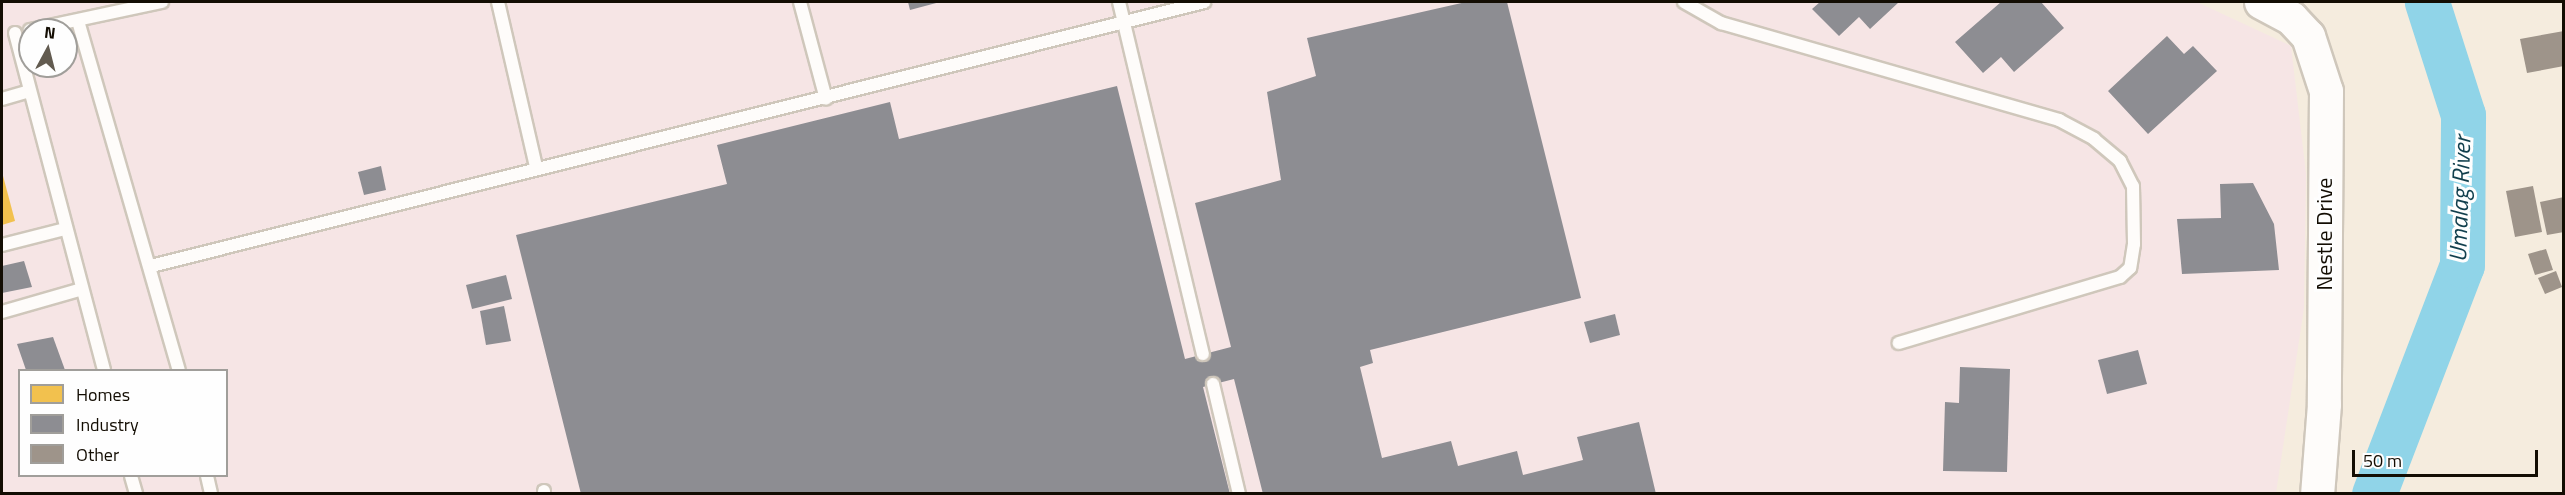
<!DOCTYPE html>
<html>
<head>
<meta charset="utf-8">
<style>
	body { margin:0 }
	#map { position:relative; width:2565px; height:495px; overflow:hidden; background:#f5ecde; font-family:"Titillium Web",sans-serif }
	div>[style] { position:absolute }
	.industrial>* { inset:0; background:#f6e5e5 }
	.homes>* { inset:0; background:#f2c14e }
	.industry>* { inset:0; background:#8d8d92 }
	.river>* { height:45px; margin:-22.5px; padding:0 22.5px; transform-origin:22.5px; border-radius:22.5px; background:#90d4e8 }
	.building>* { inset:0; background:#9e948a }
	.roads { filter:drop-shadow(2px 0 #cfc7bb) drop-shadow(-2px 0 #cfc7bb) drop-shadow(0 2px #cfc7bb) drop-shadow(0 -2px #cfc7bb) }
	.lane>* { height:12px; margin:-6px; padding:0 6px; transform-origin:6px; border-radius:6px; background:#fefcfa }
	.secondary>* { height:33px; margin:-16.5px; padding:0 16.5px; transform-origin:16.5px; border-radius:16.5px; background:#fefcfa }
	span { translate:-50% -50%; white-space:nowrap; text-align:center; line-height:1.15; -webkit-text-stroke:6px #fefefe; paint-order:stroke }
	.street-label { font-size:22px; color:#130d03 }
	.water-label { font-size:24px; color:#113f4d; font-style:italic }
	.frame { position:absolute; inset:0; border:3px solid #130d03; pointer-events:none }
	.legend { position:absolute; left:18px; top:369px; width:210px; height:108px; box-sizing:border-box; background:#fefefe; border:2px solid #a09e9a; margin:0; padding:8px 10px; list-style:none; font-size:18px; color:#130d03 }
	.legend li { display:flex; align-items:center; gap:12px; height:30px }
	.legend b { width:30px; border:2px solid #a09e9a }
	.north { position:absolute; left:18px; top:18px; width:60px; height:60px; box-sizing:border-box; background:#fefefe; border:2px solid #a09e9a; border-radius:50%; rotate:7deg; font-size:16px; font-weight:700; line-height:24px; text-align:center; color:#130d03 }
	.north::after { content:''; display:block; margin:auto; width:21px; height:27px; background:#625b50; clip-path:polygon(50% 0,100% 100%,50% 72%,0 100%) }
	.scale { position:absolute; left:2352px; top:450px; width:186px; height:27px; box-sizing:border-box; border:3px solid #130d03; border-top:0; padding-left:8px; font-size:18px; line-height:21px; white-space:nowrap; color:#130d03; -webkit-text-stroke:4px #fefefe; paint-order:stroke }
</style>
</head>
<body>
<div id="map">
	<div class="industrial">
		<div style="clip-path:polygon(evenodd,2px 2px,2197px 2px,2291px 46px,2306px 174px,2304px 308px,2276px 493px,2px 493px,2px 2px,30px 30px,66px 30px,66px 66px,30px 66px,30px 30px,2px 2px,20px 370px,226px 370px,226px 476px,20px 476px,20px 370px)"></div>
	</div>
	<div class="homes">
		<div style="clip-path:polygon(2px 172px,15px 221px,2px 225px)"></div>
	</div>
	<div class="industry">
		<div style="clip-path:polygon(908px 2px,940px 2px,910px 10px)"></div>
		<div style="clip-path:polygon(1466px 2px,1507px 2px,1581px 298px,1370px 350px,1373px 363px,1360px 367px,1382px 458px,1451px 441px,1458px 466px,1517px 451px,1523px 475px,1583px 460px,1577px 437px,1639px 422px,1656px 494px,1263px 494px,1234px 379px,1203px 387px,1230px 494px,581px 494px,516px 235px,727px 184px,717px 145px,890px 102px,899px 139px,1117px 86px,1185px 359px,1231px 347px,1195px 203px,1281px 180px,1267px 92px,1316px 76px,1307px 38px)"></div>
		<div style="clip-path:polygon(1820px 2px,1899px 2px,1870px 29px,1859px 17px,1839px 36px,1812px 9px)"></div>
		<div style="clip-path:polygon(2001px 2px,2041px 2px,2064px 28px,2014px 72px,2001px 57px,1983px 73px,1955px 42px)"></div>
		<div style="clip-path:polygon(2167px 36px,2184px 54px,2193px 46px,2217px 71px,2148px 134px,2108px 91px)"></div>
		<div style="clip-path:polygon(381px 166px,386px 190px,364px 195px,358px 172px)"></div>
		<div style="clip-path:polygon(2253px 183px,2274px 224px,2279px 270px,2182px 274px,2177px 219px,2221px 218px,2220px 184px)"></div>
		<div style="clip-path:polygon(24px 261px,32px 287px,2px 293px,2px 266px)"></div>
		<div style="clip-path:polygon(506px 275px,512px 299px,472px 309px,466px 285px)"></div>
		<div style="clip-path:polygon(504px 306px,511px 341px,486px 345px,480px 311px)"></div>
		<div style="clip-path:polygon(1615px 314px,1620px 335px,1590px 343px,1584px 322px)"></div>
		<div style="clip-path:polygon(53px 337px,65px 370px,26px 370px,17px 344px)"></div>
		<div style="clip-path:polygon(2138px 350px,2147px 384px,2107px 394px,2098px 360px)"></div>
		<div style="clip-path:polygon(1960px 367px,2010px 369px,2007px 472px,1943px 471px,1945px 402px,1959px 403px)"></div>
	</div>
	<div class="river">
		<div style="left:2374px;top:494px;width:245px;rotate:-69deg"></div>
		<div style="left:2462px;top:265px;width:150px;rotate:-89.6deg"></div>
		<div style="left:2463px;top:115px;width:119px;rotate:-107.7deg"></div>
	</div>
	<div class="building">
		<div style="clip-path:polygon(2564px 31px,2564px 66px,2527px 73px,2520px 39px)"></div>
		<div style="clip-path:polygon(2533px 186px,2542px 232px,2515px 237px,2506px 191px)"></div>
		<div style="clip-path:polygon(2564px 197px,2564px 232px,2547px 235px,2540px 202px)"></div>
		<div style="clip-path:polygon(2546px 249px,2553px 270px,2535px 275px,2528px 254px)"></div>
		<div style="clip-path:polygon(2556px 271px,2562px 287px,2545px 294px,2538px 278px)"></div>
	</div>
	<div class="roads">
		<div class="lane">
			<div style="left:498px;top:2px;width:168px;rotate:77deg"></div>
			<div style="left:800px;top:2px;width:100px;rotate:75deg"></div>
			<div style="left:1119px;top:2px;width:362px;rotate:76.6deg"></div>
			<div style="left:1684px;top:2px;width:43px;rotate:29.6deg"></div>
			<div style="left:1721px;top:23px;width:352px;rotate:16deg"></div>
			<div style="left:2059px;top:120px;width:40px;rotate:28deg"></div>
			<div style="left:2094px;top:139px;width:34px;rotate:40deg"></div>
			<div style="left:2120px;top:161px;width:28px;rotate:63deg"></div>
			<div style="left:2133px;top:186px;width:58px;rotate:89deg"></div>
			<div style="left:2134px;top:244px;width:24px;rotate:99deg"></div>
			<div style="left:2130px;top:268px;width:13px;rotate:138deg"></div>
			<div style="left:2120px;top:277px;width:231px;rotate:163.4deg"></div>
			<div style="left:78px;top:21px;width:363px;rotate:73.9deg"></div>
			<div style="left:30px;top:30px;width:135px;rotate:-12deg"></div>
			<div style="left:15px;top:33px;width:349px;rotate:75.2deg"></div>
			<div style="left:2px;top:99px;width:26px;rotate:-16deg"></div>
			<div style="left:2px;top:245px;width:65px;rotate:-14.3deg"></div>
			<div style="left:151px;top:266px;width:1086px;rotate:-14.07deg"></div>
			<div style="left:2px;top:312px;width:83px;rotate:-16deg"></div>
			<div style="left:1213px;top:384px;width:113px;rotate:76.7deg"></div>
			<div style="left:131px;top:476px;width:19px;rotate:74deg"></div>
			<div style="left:207px;top:476px;width:18px;rotate:77deg"></div>
			<div style="left:544px;top:491px;width:3px;rotate:90deg"></div>
		</div>
		<div class="secondary">
			<div style="left:2261px;top:2px;width:34px;rotate:28deg"></div>
			<div style="left:2291px;top:18px;width:25px;rotate:47deg"></div>
			<div style="left:2308px;top:36px;width:58px;rotate:71.9deg"></div>
			<div style="left:2326px;top:91px;width:313px;rotate:90.4deg"></div>
			<div style="left:2324px;top:404px;width:90px;rotate:94.4deg"></div>
		</div>
	</div>
	<div class="street-label">
		<span style="left:2325px;top:234px;rotate:-90deg">Nestle Drive</span>
	</div>
	<div class="water-label">
		<span style="left:2460px;top:199px;rotate:-88deg">Umalag River</span>
	</div>
	<div class="frame"></div>
	<ul class="legend">
	<li><b style="height:16px;background:#f2c14e"></b>Homes</li>
	<li><b style="height:16px;background:#8d8d92"></b>Industry</li>
	<li><b style="height:16px;background:#9e948a"></b>Other</li>
	</ul>
	<div class="north">N</div>
	<div class="scale">50 m</div>
</div>
</body>
</html>
